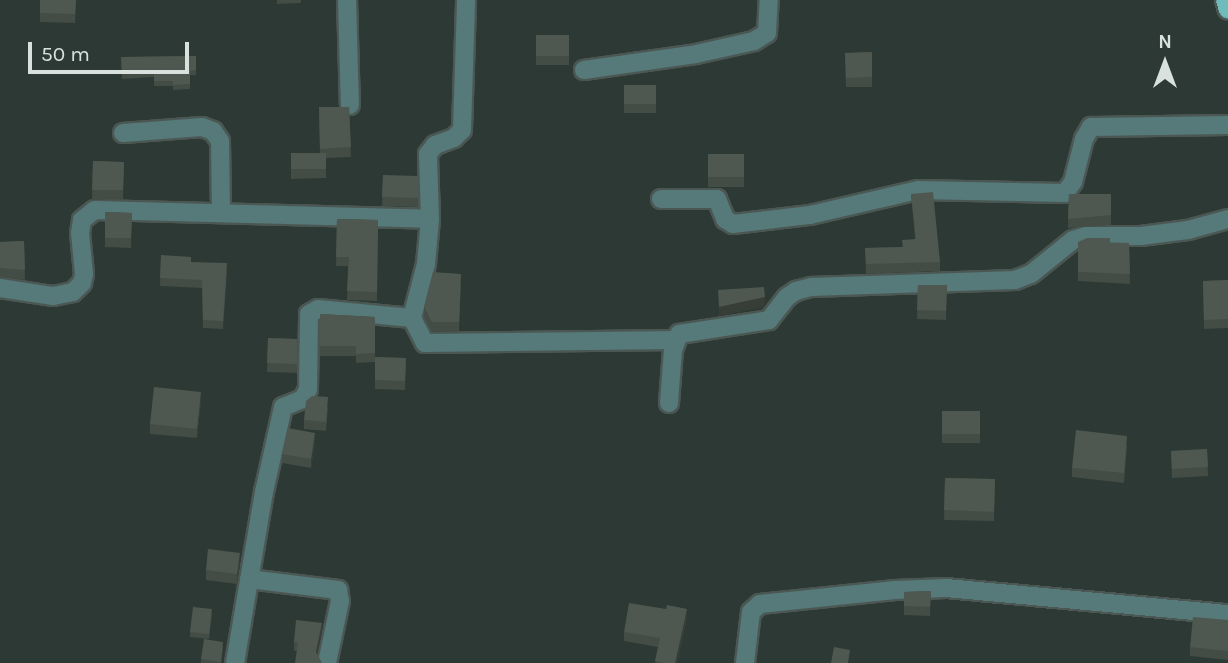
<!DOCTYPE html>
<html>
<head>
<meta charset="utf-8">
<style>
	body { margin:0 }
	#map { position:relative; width:1228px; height:663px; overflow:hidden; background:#2c3935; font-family:Karla,sans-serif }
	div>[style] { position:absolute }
	.roads { filter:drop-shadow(2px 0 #4b5753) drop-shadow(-2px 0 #4b5753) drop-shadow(0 2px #4b5753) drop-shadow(0 -2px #4b5753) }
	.minor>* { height:18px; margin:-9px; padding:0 9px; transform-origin:9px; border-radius:9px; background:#567979 }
	.major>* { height:18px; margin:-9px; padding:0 9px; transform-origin:9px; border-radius:9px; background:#70bbbb }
	.wall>* { inset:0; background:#434c45 }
	.shaded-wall>* { inset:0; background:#373e38 }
	.building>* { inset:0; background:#4e5850 }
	span { translate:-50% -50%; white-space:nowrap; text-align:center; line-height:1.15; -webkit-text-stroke:7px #2c3935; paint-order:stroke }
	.north { position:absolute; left:1130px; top:28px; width:70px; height:70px; -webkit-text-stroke:5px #2c3935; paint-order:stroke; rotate:0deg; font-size:19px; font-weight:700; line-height:28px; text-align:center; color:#d9e1de }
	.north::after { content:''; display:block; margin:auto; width:24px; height:32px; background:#d9e1de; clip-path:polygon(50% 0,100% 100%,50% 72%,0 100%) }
	.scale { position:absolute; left:28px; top:42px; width:161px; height:32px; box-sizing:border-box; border:4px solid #d9e1de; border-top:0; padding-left:9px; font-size:21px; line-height:24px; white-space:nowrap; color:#d9e1de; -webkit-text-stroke:5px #2c3935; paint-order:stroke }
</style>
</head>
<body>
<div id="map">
	<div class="roads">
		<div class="minor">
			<div style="left:347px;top:0;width:105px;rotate:88.4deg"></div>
			<div style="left:584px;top:70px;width:113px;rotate:-8.1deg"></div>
			<div style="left:696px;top:54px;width:59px;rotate:-12.6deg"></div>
			<div style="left:754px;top:41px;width:15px;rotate:-32deg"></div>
			<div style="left:767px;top:33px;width:33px;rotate:-87deg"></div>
			<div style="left:123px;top:133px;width:79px;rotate:-4.3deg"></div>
			<div style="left:202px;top:127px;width:12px;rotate:20deg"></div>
			<div style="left:213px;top:131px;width:12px;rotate:55deg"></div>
			<div style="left:220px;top:141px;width:72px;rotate:89.2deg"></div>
			<div style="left:661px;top:199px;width:56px"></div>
			<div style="left:717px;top:199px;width:22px;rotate:68deg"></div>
			<div style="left:725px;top:219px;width:9px;rotate:32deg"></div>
			<div style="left:733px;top:224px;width:78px;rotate:-6.7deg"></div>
			<div style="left:810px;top:215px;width:111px;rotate:-13deg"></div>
			<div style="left:918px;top:190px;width:147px;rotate:1.2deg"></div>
			<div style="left:1065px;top:193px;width:14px;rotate:-54deg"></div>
			<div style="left:1073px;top:182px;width:44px;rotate:-75.7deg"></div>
			<div style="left:1084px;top:139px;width:14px;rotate:-60deg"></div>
			<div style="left:1091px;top:127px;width:137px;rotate:-0.8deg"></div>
			<div style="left:0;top:288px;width:54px;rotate:8.6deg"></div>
			<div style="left:53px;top:296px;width:20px;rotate:-11deg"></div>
			<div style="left:73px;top:292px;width:13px;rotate:-45deg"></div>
			<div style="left:82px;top:283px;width:9px;rotate:-77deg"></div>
			<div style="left:84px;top:274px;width:41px;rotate:-95.6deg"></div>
			<div style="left:80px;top:233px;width:13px;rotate:-81deg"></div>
			<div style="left:82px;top:220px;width:16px;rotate:-38deg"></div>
			<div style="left:95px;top:210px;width:335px;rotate:1.5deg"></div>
			<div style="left:412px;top:318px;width:28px;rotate:63deg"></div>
			<div style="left:425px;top:343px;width:250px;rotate:-0.7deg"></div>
			<div style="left:669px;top:403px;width:53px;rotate:-85.7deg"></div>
			<div style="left:673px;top:350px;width:17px;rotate:-69deg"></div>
			<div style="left:679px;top:334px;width:91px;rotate:-8.8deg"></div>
			<div style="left:769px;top:320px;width:29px;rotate:-52deg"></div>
			<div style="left:787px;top:297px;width:11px;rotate:-34deg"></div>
			<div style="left:796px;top:291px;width:16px;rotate:-15deg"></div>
			<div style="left:811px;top:287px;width:204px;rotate:-2deg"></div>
			<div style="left:1015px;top:280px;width:17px;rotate:-21deg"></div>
			<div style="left:1031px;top:274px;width:54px;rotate:-39deg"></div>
			<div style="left:1073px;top:240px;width:13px;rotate:-18deg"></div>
			<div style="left:1085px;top:236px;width:56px"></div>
			<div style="left:1141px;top:236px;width:47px;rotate:-7.3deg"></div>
			<div style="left:1188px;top:230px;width:41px;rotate:-15.4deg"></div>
			<div style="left:249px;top:579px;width:90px;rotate:7deg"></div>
			<div style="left:338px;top:590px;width:11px;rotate:80deg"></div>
			<div style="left:340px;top:601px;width:63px;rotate:101.8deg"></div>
			<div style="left:235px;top:663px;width:173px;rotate:-80.4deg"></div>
			<div style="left:264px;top:492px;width:87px;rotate:-77.4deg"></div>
			<div style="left:283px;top:407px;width:22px;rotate:-22deg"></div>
			<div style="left:303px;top:399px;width:11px;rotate:-63deg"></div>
			<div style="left:308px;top:389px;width:75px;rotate:-89.2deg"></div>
			<div style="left:309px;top:314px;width:10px;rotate:-29deg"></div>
			<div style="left:318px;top:309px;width:94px;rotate:5.5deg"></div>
			<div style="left:412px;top:318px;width:56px;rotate:-75.5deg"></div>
			<div style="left:426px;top:264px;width:45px;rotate:-84.9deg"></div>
			<div style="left:430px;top:219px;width:65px;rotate:-91.8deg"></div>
			<div style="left:428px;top:154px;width:11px;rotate:-52deg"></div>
			<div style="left:435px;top:145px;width:20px;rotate:-20deg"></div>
			<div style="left:454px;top:138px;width:11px;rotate:-45deg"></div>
			<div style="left:462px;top:130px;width:130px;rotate:-88.2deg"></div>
			<div style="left:745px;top:663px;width:51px;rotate:-83.3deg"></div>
			<div style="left:751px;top:612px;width:12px;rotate:-42deg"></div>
			<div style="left:760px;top:604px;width:136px;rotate:-5.9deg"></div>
			<div style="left:895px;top:590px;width:51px;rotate:-2.2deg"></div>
			<div style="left:946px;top:588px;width:283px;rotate:5.3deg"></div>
		</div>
		<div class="major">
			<div style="left:1225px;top:0;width:10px;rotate:73deg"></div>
		</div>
	</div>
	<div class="wall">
		<div style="clip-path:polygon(40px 0,76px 0,75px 23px,40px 22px)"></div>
		<div style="clip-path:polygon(277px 0,301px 0,301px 3px,277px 4px)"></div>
		<div style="clip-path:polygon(536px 35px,569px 35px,569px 65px,536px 65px)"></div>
		<div style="clip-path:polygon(872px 52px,872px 87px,846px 87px,845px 53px)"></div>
		<div style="clip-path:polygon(196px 56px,196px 75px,190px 75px,190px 89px,173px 90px,173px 86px,154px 86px,154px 77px,122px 79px,121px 57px)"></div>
		<div style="clip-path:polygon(624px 85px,656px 85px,656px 113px,624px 113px)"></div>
		<div style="clip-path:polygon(319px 107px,349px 107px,351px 157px,326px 158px,326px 178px,291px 179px,291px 153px,320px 153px)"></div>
		<div style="clip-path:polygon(708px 154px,744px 154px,744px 187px,708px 187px)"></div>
		<div style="clip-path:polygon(93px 161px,124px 162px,123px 199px,92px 200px)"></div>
		<div style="clip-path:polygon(383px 175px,418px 198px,418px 207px,382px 206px)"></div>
		<div style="clip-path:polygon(911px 194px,940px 262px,940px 271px,866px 274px,865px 248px,902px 247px,915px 239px)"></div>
		<div style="clip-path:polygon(1069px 194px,1111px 194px,1111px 225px,1068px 228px)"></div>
		<div style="clip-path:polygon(105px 212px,132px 213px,131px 248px,105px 247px)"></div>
		<div style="clip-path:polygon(337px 219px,378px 220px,377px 301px,347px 300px,348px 266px,336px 266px)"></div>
		<div style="clip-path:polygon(24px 241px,25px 280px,0 277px,0 242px)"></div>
		<div style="clip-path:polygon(1078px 242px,1129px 243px,1130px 284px,1078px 281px)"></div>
		<div style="clip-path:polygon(161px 255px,227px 271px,223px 329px,203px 328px,202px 288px,160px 286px)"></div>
		<div style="clip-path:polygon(1228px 280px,1228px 328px,1204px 329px,1203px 281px)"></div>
		<div style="clip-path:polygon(461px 283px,459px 331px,432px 332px,424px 317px,424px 307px)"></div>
		<div style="clip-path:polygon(918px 285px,947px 285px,946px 320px,917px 319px)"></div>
		<div style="clip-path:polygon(320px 314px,375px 317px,375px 357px,406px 358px,405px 390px,375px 389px,375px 362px,356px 363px,356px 356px,320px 356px)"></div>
		<div style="clip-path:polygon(268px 338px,297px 339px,297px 373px,267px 372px)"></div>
		<div style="clip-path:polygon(201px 401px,197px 438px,150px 434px,150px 424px)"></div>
		<div style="clip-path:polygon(328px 407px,326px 431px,304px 429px,304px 420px)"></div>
		<div style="clip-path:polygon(942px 411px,980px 411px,980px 443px,942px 443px)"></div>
		<div style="clip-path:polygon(315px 443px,311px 468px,282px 463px,282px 454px)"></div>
		<div style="clip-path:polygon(1127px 445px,1124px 483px,1072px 477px,1072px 468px)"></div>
		<div style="clip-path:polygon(1207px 449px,1208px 476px,1172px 478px,1171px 451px)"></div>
		<div style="clip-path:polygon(945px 478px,995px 479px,994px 521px,944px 520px)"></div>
		<div style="clip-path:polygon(240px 563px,237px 584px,206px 580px,206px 570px)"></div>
		<div style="clip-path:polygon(931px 591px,930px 616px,904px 615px,904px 592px)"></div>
		<div style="clip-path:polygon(212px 613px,209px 639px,190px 637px,190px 632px)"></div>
		<div style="clip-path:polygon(687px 618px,677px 663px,655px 663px,658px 647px,624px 641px,624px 632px)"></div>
		<div style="clip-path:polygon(1228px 620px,1228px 660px,1190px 656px,1190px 647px)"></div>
		<div style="clip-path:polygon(322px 632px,297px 651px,294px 651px,294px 642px)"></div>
		<div style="clip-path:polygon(223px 647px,221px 663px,201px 663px,201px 659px)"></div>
	</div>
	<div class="shaded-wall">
		<div style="clip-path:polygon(765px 297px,765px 307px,719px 316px,719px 307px)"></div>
		<div style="clip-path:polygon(201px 392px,201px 401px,197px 438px,197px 429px)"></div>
		<div style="clip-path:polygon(315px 433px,315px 443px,311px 468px,311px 459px)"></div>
		<div style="clip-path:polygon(240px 553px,240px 563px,237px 584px,237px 574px)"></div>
		<div style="clip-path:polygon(687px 609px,687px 618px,677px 663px,675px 663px)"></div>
		<div style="clip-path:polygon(322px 623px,322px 632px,316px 661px,316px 652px)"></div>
	</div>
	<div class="building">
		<div style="clip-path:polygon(40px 0,76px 0,75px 14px,40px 13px)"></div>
		<div style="clip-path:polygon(536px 35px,569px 35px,569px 56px,536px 56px)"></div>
		<div style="clip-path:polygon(872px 52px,872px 77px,846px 78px,845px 53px)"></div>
		<div style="clip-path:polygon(196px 56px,196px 70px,190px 71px,190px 84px,173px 85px,173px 81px,154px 81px,154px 73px,122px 74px,121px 57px)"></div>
		<div style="clip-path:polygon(624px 85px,656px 85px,656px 104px,624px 104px)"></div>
		<div style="clip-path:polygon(319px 107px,349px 107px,351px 147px,320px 149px)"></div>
		<div style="clip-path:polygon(291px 153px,326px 153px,326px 169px,291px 169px)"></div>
		<div style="clip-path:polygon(708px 154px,744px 154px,744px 177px,708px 177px)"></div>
		<div style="clip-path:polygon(93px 161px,124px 162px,123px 190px,92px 190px)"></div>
		<div style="clip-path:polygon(383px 175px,418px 176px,418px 198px,382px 197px)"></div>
		<div style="clip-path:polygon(933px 192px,940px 262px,866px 264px,865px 248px,903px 247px,902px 240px,916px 239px,911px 194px)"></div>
		<div style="clip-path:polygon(1069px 194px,1111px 194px,1111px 215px,1068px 219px)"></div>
		<div style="clip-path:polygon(105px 212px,132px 213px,131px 238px,105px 238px)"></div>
		<div style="clip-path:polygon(337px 219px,378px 220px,377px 292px,347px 291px,349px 257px,336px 257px)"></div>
		<div style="clip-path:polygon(1087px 238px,1110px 238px,1110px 243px,1129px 243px,1130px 274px,1078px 272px,1078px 242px)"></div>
		<div style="clip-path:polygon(24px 241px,25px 270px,0 268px,0 242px)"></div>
		<div style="clip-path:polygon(161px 255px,191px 257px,191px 262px,227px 263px,223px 321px,203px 320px,202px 280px,160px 278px)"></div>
		<div style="clip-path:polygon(433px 272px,461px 274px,459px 322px,432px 322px,424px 307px)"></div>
		<div style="clip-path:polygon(1228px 280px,1228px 319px,1204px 320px,1203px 281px)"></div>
		<div style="clip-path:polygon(918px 285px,947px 285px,946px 311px,917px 310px)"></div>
		<div style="clip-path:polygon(764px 287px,765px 297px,719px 307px,718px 290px)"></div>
		<div style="clip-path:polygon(320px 314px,375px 317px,375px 353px,356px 354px,356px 346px,320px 346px)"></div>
		<div style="clip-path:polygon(268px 338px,297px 339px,297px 364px,267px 363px)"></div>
		<div style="clip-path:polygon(375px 357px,406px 358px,405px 381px,375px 380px)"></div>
		<div style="clip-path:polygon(154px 387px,201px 392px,197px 429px,150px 424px)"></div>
		<div style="clip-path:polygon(312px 396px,328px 397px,326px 422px,304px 420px,306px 401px)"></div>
		<div style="clip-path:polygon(942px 411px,980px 411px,980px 434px,942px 434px)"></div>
		<div style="clip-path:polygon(288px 428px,315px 433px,311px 459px,282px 454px)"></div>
		<div style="clip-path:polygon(1076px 430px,1127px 436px,1124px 473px,1072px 468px)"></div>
		<div style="clip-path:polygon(1207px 449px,1208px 467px,1172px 469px,1171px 451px)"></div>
		<div style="clip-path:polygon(945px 478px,995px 479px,994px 512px,944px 510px)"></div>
		<div style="clip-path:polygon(208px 549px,240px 553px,237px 574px,206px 570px)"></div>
		<div style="clip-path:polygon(931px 591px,930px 607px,904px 606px,904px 592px)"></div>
		<div style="clip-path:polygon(629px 603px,666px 609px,667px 605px,687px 609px,675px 663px,665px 663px,655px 661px,660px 638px,624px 632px)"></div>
		<div style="clip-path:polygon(193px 607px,212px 609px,209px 634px,190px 632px)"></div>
		<div style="clip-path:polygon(1193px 617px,1228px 620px,1228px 651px,1190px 647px)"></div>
		<div style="clip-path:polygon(296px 620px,322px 623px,316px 652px,322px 663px,295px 663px,298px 642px,294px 642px)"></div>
		<div style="clip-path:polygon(204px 639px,223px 642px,221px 662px,201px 659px)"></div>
		<div style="clip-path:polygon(834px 647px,850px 650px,848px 663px,831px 663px)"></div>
	</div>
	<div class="north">N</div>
	<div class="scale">50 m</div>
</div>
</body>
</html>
